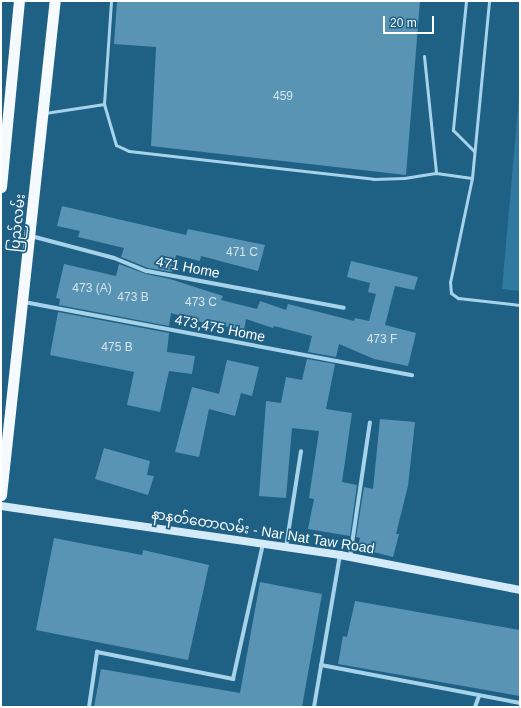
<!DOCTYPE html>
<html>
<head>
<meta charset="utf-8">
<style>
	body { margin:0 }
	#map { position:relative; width:521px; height:708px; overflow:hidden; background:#1f6085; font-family:Arial,"Noto Sans Myanmar",sans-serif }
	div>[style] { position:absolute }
	.green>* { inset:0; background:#3079a1 }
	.building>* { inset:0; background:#5994b5 }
	.service>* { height:3px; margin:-1.5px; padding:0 1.5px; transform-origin:1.5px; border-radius:1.5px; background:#a7d3ea }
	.minor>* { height:4px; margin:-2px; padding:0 2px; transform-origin:2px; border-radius:2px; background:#a7d3ea }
	.secondary>* { height:8px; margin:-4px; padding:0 4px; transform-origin:4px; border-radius:4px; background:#d3eaf8 }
	.trunk>* { height:11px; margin:-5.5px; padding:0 5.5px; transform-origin:5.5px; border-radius:5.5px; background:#f5fafe }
	span { translate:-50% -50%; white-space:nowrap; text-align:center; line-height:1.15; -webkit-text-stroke:3.5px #1f6085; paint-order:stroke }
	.number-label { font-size:12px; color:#d6e4ec }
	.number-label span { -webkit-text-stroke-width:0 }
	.street-label { font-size:14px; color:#fff }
	.frame { position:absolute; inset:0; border:2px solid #fff; pointer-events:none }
	.scale { position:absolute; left:383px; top:16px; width:51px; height:18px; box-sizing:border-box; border:2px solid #fff; border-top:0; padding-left:5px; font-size:12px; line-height:14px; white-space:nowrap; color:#fff; -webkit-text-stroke:3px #1f6085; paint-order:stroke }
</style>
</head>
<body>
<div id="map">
	<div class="green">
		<div style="clip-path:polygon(520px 86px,520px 291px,502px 289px)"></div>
	</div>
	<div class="building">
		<div style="clip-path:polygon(117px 1px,420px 1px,406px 175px,151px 146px,156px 47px,114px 44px)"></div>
		<div style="clip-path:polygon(62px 206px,186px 235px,188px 229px,265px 245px,258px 271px,201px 256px,200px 261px,176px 255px,172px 272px,148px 268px,121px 257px,124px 248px,78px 237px,80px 231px,57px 226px)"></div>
		<div style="clip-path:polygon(351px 261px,418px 277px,414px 290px,395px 286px,385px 325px,416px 333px,408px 366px,374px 359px,339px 344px,336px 357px,308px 352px,312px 336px,274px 326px,273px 328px,246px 319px,244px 330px,214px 324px,214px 326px,171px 313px,169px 326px,59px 305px,60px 299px,56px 298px,64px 264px,116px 276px,119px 264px,146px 274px,170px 279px,223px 296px,221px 300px,257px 309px,260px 301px,286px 310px,288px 304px,354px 321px,355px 318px,369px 321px,376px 294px,368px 292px,370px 283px,347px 277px)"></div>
		<div style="clip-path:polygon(58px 312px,169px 333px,167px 352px,195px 356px,192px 374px,169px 371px,160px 412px,127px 405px,134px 372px,50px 355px)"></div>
		<div style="clip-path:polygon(307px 359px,335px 364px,326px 409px,352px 413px,342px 482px,357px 485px,350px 536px,308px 529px,314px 499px,309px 498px,319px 431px,292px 428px,286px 498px,259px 496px,266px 401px,281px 403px,286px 377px,302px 380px)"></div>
		<div style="clip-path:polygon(227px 360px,259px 367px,252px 396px,241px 393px,235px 416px,209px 409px,199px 457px,175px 452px,192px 387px,219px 394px)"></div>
		<div style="clip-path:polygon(380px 419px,415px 422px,408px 486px,396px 534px,399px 534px,393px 557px,358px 548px,360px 538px,356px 537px,364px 487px,373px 489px)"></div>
		<div style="clip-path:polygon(104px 448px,150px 461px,147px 475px,154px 476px,148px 495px,95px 479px)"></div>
		<div style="clip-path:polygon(54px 538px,142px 555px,143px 550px,209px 565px,188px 660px,36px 630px)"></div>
		<div style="clip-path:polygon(260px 582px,322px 594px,302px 707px,94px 707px,101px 669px,240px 693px)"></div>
		<div style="clip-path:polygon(355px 601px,520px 630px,520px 696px,338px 664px,343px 636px,347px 637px)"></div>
	</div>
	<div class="service">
		<div style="left:466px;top:1px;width:130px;rotate:95.8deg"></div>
		<div style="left:453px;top:130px;width:30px;rotate:45deg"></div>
		<div style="left:424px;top:56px;width:118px;rotate:84.1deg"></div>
		<div style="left:104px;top:104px;width:103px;rotate:-86.1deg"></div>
		<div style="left:45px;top:113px;width:60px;rotate:-8.7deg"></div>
		<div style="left:104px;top:104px;width:43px;rotate:73.7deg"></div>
		<div style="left:116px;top:145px;width:14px;rotate:25deg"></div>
		<div style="left:129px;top:151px;width:246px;rotate:6.5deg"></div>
		<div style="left:373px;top:179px;width:31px;rotate:-2deg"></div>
		<div style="left:404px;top:178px;width:32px;rotate:-9deg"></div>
		<div style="left:436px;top:173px;width:36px;rotate:8deg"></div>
		<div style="left:472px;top:178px;width:106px;rotate:101.9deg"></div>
		<div style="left:450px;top:282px;width:11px;rotate:85deg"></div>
		<div style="left:451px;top:293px;width:9px;rotate:36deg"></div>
		<div style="left:458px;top:298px;width:62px;rotate:6.4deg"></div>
		<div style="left:472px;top:178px;width:178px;rotate:-84.5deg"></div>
	</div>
	<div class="minor">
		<div style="left:31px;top:236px;width:86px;rotate:14.8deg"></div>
		<div style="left:114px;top:258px;width:35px;rotate:22deg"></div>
		<div style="left:147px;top:271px;width:200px;rotate:10.6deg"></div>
		<div style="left:24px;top:302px;width:395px;rotate:10.7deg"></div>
		<div style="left:286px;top:547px;width:97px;rotate:-81.1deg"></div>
		<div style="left:350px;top:557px;width:136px;rotate:-81.6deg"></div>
		<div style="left:321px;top:665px;width:203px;rotate:10.8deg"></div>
		<div style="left:89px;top:707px;width:56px;rotate:-81.7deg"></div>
		<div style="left:97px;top:652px;width:139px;rotate:11.2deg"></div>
		<div style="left:233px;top:679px;width:138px;rotate:-77.5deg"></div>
		<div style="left:314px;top:707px;width:154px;rotate:-80.3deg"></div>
		<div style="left:475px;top:707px;width:12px;rotate:-70deg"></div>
	</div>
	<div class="secondary">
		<div style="left:1px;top:506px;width:343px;rotate:8.2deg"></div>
		<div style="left:340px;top:555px;width:183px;rotate:11deg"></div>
	</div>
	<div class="trunk">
		<div style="left:1px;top:187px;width:187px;rotate:-84.5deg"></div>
		<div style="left:1px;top:495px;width:497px;rotate:-83.8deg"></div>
	</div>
	<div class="number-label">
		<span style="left:283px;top:97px">459</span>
		<span style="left:242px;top:253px">471 C</span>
		<span style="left:92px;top:289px">473 (A)</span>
		<span style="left:133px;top:298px">473 B</span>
		<span style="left:201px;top:303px">473 C</span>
		<span style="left:382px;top:340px">473 F</span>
		<span style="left:117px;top:348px">475 B</span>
	</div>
	<div class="street-label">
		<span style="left:17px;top:223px;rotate:-84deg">ပြည်လမ်း</span>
		<span style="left:188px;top:267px;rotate:11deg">471 Home</span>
		<span style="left:220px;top:328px;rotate:11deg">473,475 Home</span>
		<span style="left:263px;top:531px;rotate:9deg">နာနတ်တောလမ်း - Nar Nat Taw Road</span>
	</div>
	<div class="frame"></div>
	<div class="scale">20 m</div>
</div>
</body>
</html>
